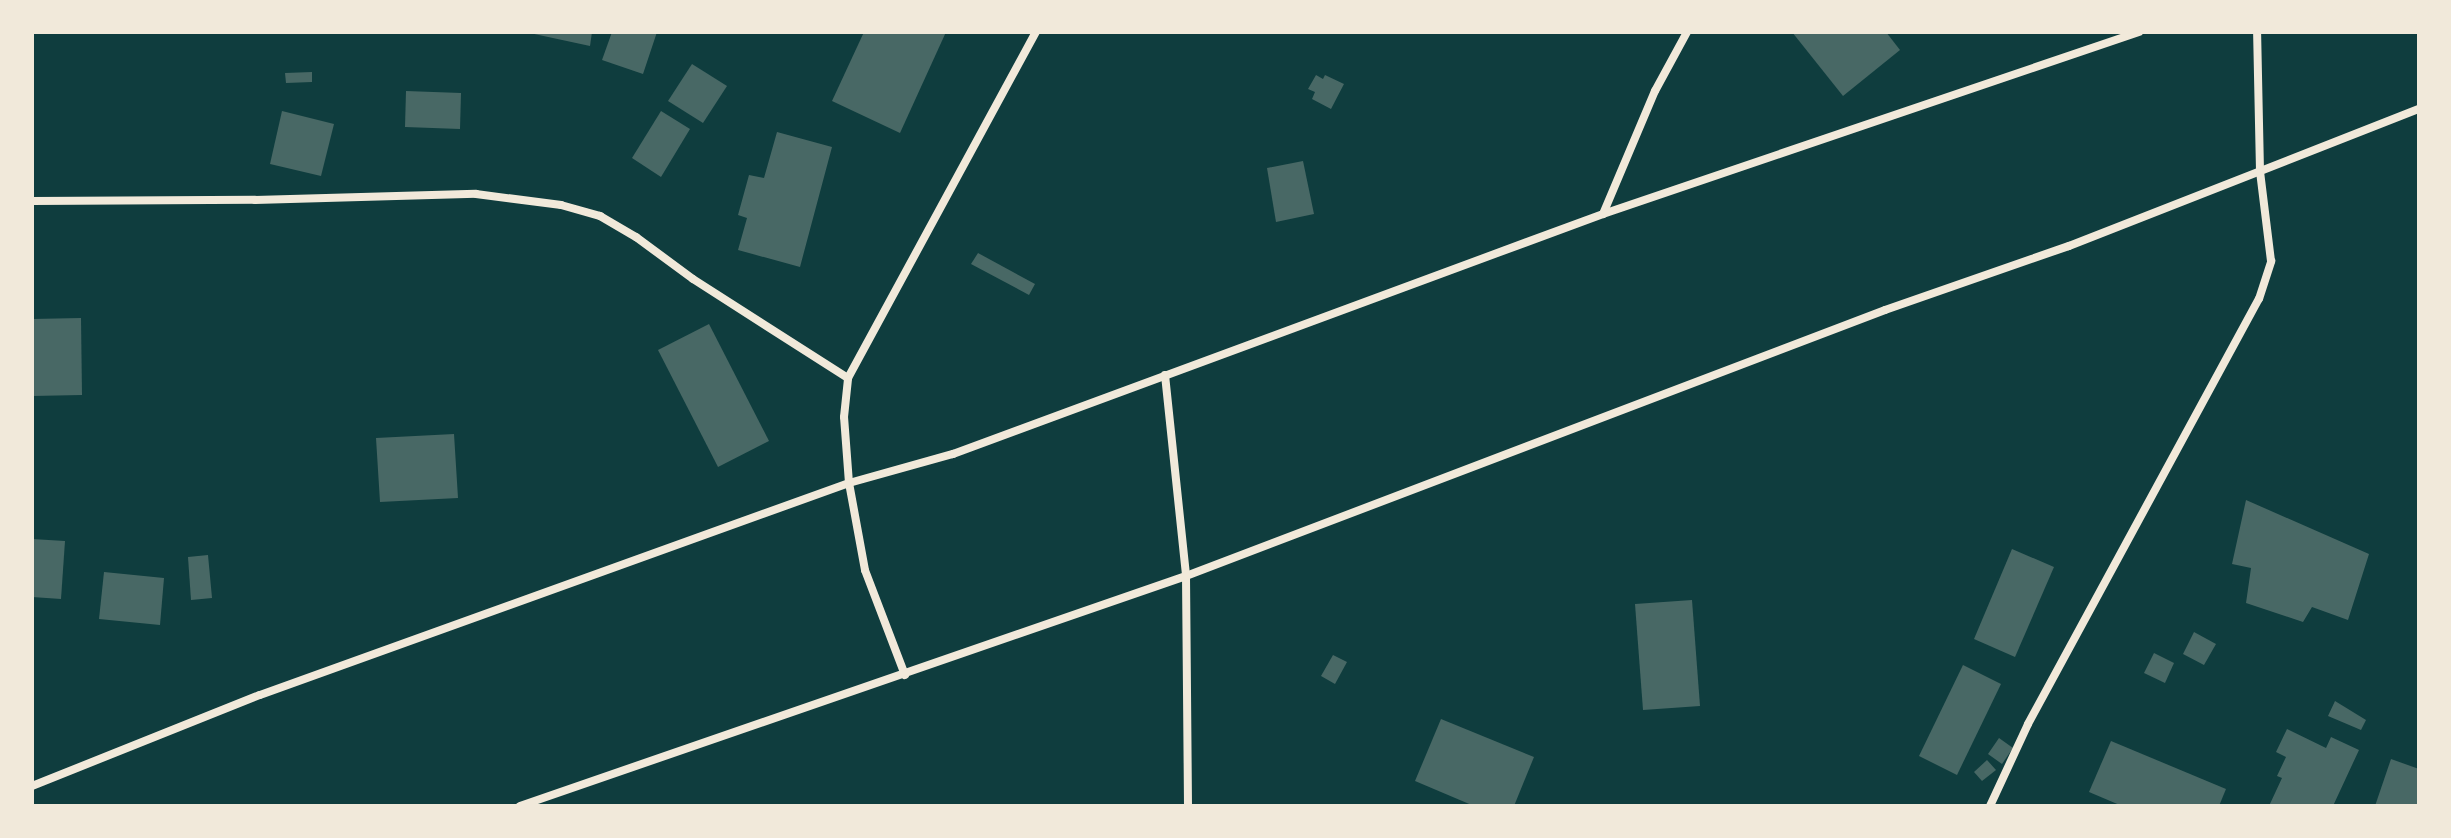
<!DOCTYPE html>
<html>
<head>
<meta charset="utf-8">
<style>
	body { margin:0 }
	#map { position:relative; width:2451px; height:838px; overflow:hidden; background:#0f3d3e; font-family:Jost,sans-serif }
	div>[style] { position:absolute }
	.building>* { inset:0; background:#486865 }
	.minor>* { height:8px; margin:-4px; padding:0 4px; transform-origin:4px; border-radius:4px; background:#f1e9da }
	span { translate:-50% -50%; white-space:nowrap; text-align:center; line-height:1.15; -webkit-text-stroke:8px #f1e9da; paint-order:stroke }
	.frame { position:absolute; inset:0; border:34px solid #f1e9da; pointer-events:none }
</style>
</head>
<body>
<div id="map">
	<div class="building">
		<div style="clip-path:polygon(525px 32px,592px 32px,590px 46px)"></div>
		<div style="clip-path:polygon(612px 32px,657px 32px,643px 74px,602px 60px)"></div>
		<div style="clip-path:polygon(864px 32px,946px 32px,900px 133px,832px 101px)"></div>
		<div style="clip-path:polygon(1792px 32px,1886px 32px,1900px 50px,1843px 96px)"></div>
		<div style="clip-path:polygon(692px 64px,727px 86px,703px 123px,668px 101px)"></div>
		<div style="clip-path:polygon(312px 72px,312px 82px,286px 83px,285px 73px)"></div>
		<div style="clip-path:polygon(1316px 75px,1323px 79px,1325px 75px,1344px 84px,1331px 109px,1312px 99px,1315px 92px,1308px 89px)"></div>
		<div style="clip-path:polygon(406px 91px,461px 93px,460px 129px,405px 127px)"></div>
		<div style="clip-path:polygon(282px 111px,334px 124px,321px 176px,270px 164px)"></div>
		<div style="clip-path:polygon(661px 111px,690px 129px,661px 177px,632px 158px)"></div>
		<div style="clip-path:polygon(777px 132px,832px 147px,800px 267px,738px 250px,747px 218px,738px 215px,749px 175px,764px 178px)"></div>
		<div style="clip-path:polygon(1303px 161px,1314px 214px,1276px 222px,1267px 168px)"></div>
		<div style="clip-path:polygon(978px 253px,1035px 284px,1029px 295px,971px 264px)"></div>
		<div style="clip-path:polygon(81px 318px,82px 395px,32px 396px,32px 319px)"></div>
		<div style="clip-path:polygon(709px 324px,769px 441px,718px 467px,658px 350px)"></div>
		<div style="clip-path:polygon(454px 434px,458px 498px,380px 502px,376px 438px)"></div>
		<div style="clip-path:polygon(2246px 500px,2369px 554px,2348px 620px,2312px 607px,2303px 622px,2246px 603px,2251px 568px,2232px 564px)"></div>
		<div style="clip-path:polygon(32px 539px,65px 541px,61px 599px,32px 597px)"></div>
		<div style="clip-path:polygon(2012px 549px,2054px 567px,2015px 657px,1974px 639px)"></div>
		<div style="clip-path:polygon(208px 555px,212px 598px,191px 600px,188px 557px)"></div>
		<div style="clip-path:polygon(104px 572px,164px 578px,160px 625px,99px 619px)"></div>
		<div style="clip-path:polygon(1692px 600px,1700px 706px,1643px 710px,1635px 604px)"></div>
		<div style="clip-path:polygon(2194px 632px,2216px 644px,2204px 665px,2183px 654px)"></div>
		<div style="clip-path:polygon(2154px 653px,2174px 663px,2165px 683px,2144px 673px)"></div>
		<div style="clip-path:polygon(1333px 655px,1347px 662px,1335px 684px,1321px 676px)"></div>
		<div style="clip-path:polygon(1963px 665px,2001px 684px,1957px 775px,1919px 756px)"></div>
		<div style="clip-path:polygon(2335px 701px,2366px 720px,2361px 730px,2328px 716px)"></div>
		<div style="clip-path:polygon(1441px 719px,1534px 757px,1514px 806px,1474px 806px,1415px 781px)"></div>
		<div style="clip-path:polygon(2287px 729px,2326px 748px,2331px 737px,2359px 750px,2333px 806px,2269px 806px,2282px 778px,2277px 776px,2286px 757px,2276px 752px)"></div>
		<div style="clip-path:polygon(1999px 738px,2013px 748px,2002px 764px,1988px 754px)"></div>
		<div style="clip-path:polygon(2111px 741px,2226px 789px,2219px 806px,2122px 806px,2089px 792px)"></div>
		<div style="clip-path:polygon(2391px 759px,2419px 769px,2419px 806px,2375px 806px)"></div>
		<div style="clip-path:polygon(1987px 760px,1996px 770px,1982px 781px,1974px 772px)"></div>
	</div>
	<div class="minor">
		<div style="left:32px;top:201px;width:223px;rotate:-0.3deg"></div>
		<div style="left:255px;top:200px;width:221px;rotate:-1.6deg"></div>
		<div style="left:476px;top:194px;width:86px;rotate:7.4deg"></div>
		<div style="left:561px;top:205px;width:41px;rotate:15.8deg"></div>
		<div style="left:600px;top:216px;width:42px;rotate:30.3deg"></div>
		<div style="left:636px;top:237px;width:71px;rotate:36.4deg"></div>
		<div style="left:693px;top:279px;width:184px;rotate:32.6deg"></div>
		<div style="left:1603px;top:214px;width:134px;rotate:-67.1deg"></div>
		<div style="left:1655px;top:91px;width:67px;rotate:-61.5deg"></div>
		<div style="left:1165px;top:375px;width:202px;rotate:84deg"></div>
		<div style="left:1186px;top:576px;width:230px;rotate:89.5deg"></div>
		<div style="left:905px;top:675px;width:112px;rotate:-110.9deg"></div>
		<div style="left:865px;top:570px;width:88px;rotate:-100.4deg"></div>
		<div style="left:849px;top:483px;width:66px;rotate:-94.3deg"></div>
		<div style="left:844px;top:417px;width:39px;rotate:-84deg"></div>
		<div style="left:848px;top:378px;width:394px;rotate:-61.5deg"></div>
		<div style="left:32px;top:786px;width:245px;rotate:-21.8deg"></div>
		<div style="left:260px;top:695px;width:626px;rotate:-19.8deg"></div>
		<div style="left:849px;top:483px;width:108px;rotate:-15.6deg"></div>
		<div style="left:953px;top:454px;width:693px;rotate:-20.27deg"></div>
		<div style="left:1603px;top:214px;width:566px;rotate:-18.76deg"></div>
		<div style="left:520px;top:806px;width:705px;rotate:-19.05deg"></div>
		<div style="left:1186px;top:576px;width:748px;rotate:-20.83deg"></div>
		<div style="left:1885px;top:310px;width:195px;rotate:-19.2deg"></div>
		<div style="left:2069px;top:246px;width:376px;rotate:-21.4deg"></div>
		<div style="left:1990px;top:806px;width:90px;rotate:-65.1deg"></div>
		<div style="left:2028px;top:724px;width:484px;rotate:-61.5deg"></div>
		<div style="left:2259px;top:299px;width:40px;rotate:-72deg"></div>
		<div style="left:2271px;top:261px;width:91px;rotate:-97deg"></div>
		<div style="left:2260px;top:171px;width:139px;rotate:-91.2deg"></div>
	</div>
	<div class="frame"></div>
</div>
</body>
</html>
